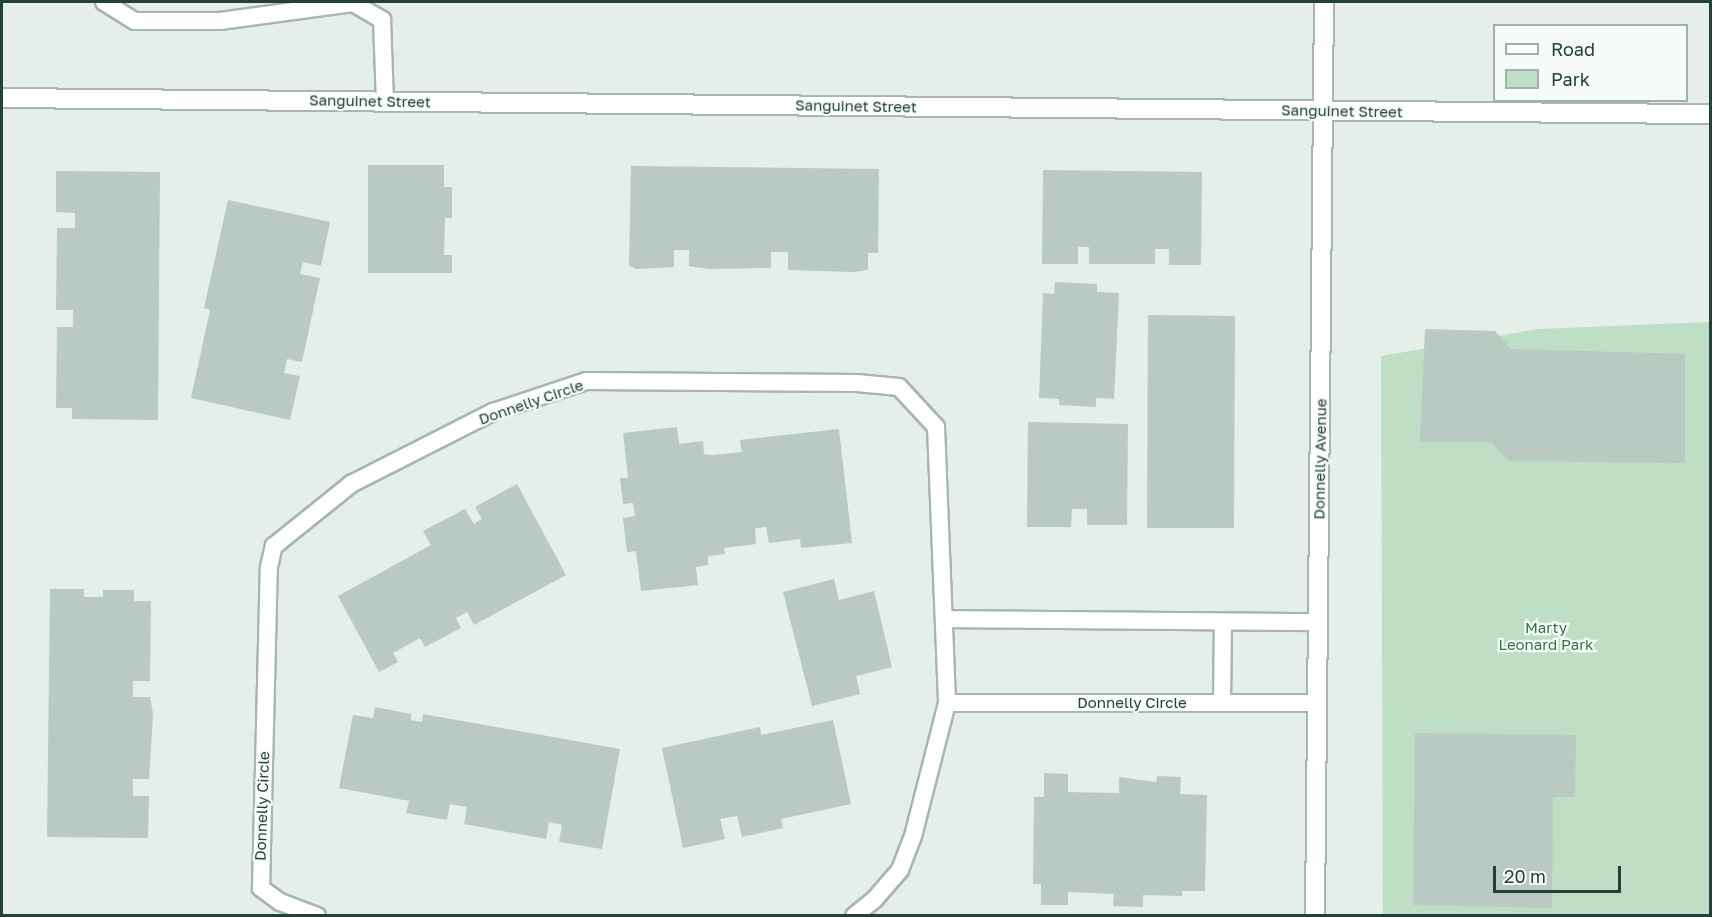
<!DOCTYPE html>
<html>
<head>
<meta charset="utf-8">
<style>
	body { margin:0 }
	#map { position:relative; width:1712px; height:917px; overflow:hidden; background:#e5eee9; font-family:"Golos Text",sans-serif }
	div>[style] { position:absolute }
	.green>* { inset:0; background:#bedec5 }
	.building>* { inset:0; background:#bac9c2 }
	.roads { filter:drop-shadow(2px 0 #a7b6b0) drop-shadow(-2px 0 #a7b6b0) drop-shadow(0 2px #a7b6b0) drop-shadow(0 -2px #a7b6b0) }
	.lane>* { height:16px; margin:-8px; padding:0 8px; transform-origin:8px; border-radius:8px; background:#fff }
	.street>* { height:18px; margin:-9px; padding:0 9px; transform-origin:9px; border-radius:9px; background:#fff }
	span { translate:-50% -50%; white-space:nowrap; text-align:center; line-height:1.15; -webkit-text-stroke:4.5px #f6faf8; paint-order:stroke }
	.street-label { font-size:15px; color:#244037 }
	.park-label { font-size:15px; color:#2f7646 }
	.frame { position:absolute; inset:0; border:3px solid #244037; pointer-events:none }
	.legend { position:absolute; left:1493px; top:24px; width:195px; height:78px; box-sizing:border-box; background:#f6faf8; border:2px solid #a2b0ab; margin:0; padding:8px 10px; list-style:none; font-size:18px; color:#244037 }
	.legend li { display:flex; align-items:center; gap:12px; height:30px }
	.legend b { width:30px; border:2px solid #a2b0ab }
	.scale { position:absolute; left:1493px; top:866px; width:128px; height:27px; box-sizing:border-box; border:3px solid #244037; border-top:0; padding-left:8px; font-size:18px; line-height:21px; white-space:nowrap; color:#244037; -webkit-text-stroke:4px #f6faf8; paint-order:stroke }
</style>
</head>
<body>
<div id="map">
	<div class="green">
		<div style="clip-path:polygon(1710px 322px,1710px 915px,1383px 915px,1381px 356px,1539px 329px)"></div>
	</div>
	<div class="building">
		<div style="clip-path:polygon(368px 165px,444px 165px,444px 187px,452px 187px,452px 218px,445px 218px,444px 255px,452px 255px,452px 273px,368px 273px)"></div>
		<div style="clip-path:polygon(631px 166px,879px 169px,878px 253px,868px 253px,868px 270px,853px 272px,788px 270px,788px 252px,771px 252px,771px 268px,709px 269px,689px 266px,689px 250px,674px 250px,674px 267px,637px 269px,629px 266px)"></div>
		<div style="clip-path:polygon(1043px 170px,1202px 172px,1201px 265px,1169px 265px,1169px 249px,1155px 249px,1155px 264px,1089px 264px,1089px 247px,1078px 247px,1078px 264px,1042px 264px)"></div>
		<div style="clip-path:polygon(56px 171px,160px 172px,158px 420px,72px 419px,72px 408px,56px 408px,57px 327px,73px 327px,73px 310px,56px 310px,57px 228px,75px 228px,75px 213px,56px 212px)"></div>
		<div style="clip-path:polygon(228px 200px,330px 222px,321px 266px,303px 262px,300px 274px,320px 278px,302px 362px,287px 359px,284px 373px,300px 376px,290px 420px,191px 398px,210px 310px,204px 308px)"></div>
		<div style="clip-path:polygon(1055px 282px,1097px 284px,1097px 292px,1119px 293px,1114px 399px,1096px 398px,1096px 407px,1059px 405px,1059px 399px,1039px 398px,1043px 293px,1054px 294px)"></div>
		<div style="clip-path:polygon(1148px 315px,1235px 316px,1234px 528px,1147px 528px)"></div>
		<div style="clip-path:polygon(1425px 329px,1495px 331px,1511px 349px,1685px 354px,1685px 463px,1509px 461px,1491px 442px,1420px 442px)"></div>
		<div style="clip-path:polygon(1028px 422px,1128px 424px,1127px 525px,1087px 525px,1087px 509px,1072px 509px,1071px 527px,1027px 527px)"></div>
		<div style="clip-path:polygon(677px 427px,679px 444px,703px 441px,704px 454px,713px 455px,742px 452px,740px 440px,839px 429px,852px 543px,801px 548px,800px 539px,769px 543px,766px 527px,755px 528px,756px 544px,724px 548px,725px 554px,708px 556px,708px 565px,696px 567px,698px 585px,641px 591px,636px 551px,627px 552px,623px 518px,635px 516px,633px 503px,623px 504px,620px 478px,628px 478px,623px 433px)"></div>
		<div style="clip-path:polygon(517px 484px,566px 575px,474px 625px,467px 612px,456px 618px,461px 628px,425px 647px,420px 638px,393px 653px,398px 662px,379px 672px,338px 596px,431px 545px,423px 531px,465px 509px,474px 524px,482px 519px,475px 507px)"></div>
		<div style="clip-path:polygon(834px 579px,839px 600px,874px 591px,892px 667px,856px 676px,860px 694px,812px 706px,783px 592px)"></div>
		<div style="clip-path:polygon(50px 589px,84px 589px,84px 597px,103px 597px,103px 590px,134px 590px,134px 601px,151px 601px,150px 681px,133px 681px,133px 697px,150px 697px,153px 714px,149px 779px,133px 779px,133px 796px,149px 796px,148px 838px,47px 837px)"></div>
		<div style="clip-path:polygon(375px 707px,411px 714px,411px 720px,422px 722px,423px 714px,620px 749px,602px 849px,559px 842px,562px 825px,549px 822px,546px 839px,464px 824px,467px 807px,450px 804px,447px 820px,406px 813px,409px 801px,339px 788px,353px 715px,373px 718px)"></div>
		<div style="clip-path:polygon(833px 720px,851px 804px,781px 819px,783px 828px,742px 837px,737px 816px,720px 819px,725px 839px,683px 848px,662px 748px,760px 727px,761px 735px)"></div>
		<div style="clip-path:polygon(1415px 733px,1576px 735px,1575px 797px,1553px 797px,1552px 908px,1413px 905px)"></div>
		<div style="clip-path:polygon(1044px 773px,1068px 774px,1068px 792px,1119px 793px,1119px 777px,1156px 782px,1157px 776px,1181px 777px,1180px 794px,1207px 795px,1205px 891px,1182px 891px,1182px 896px,1143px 895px,1143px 907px,1113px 906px,1114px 894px,1068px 892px,1068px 905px,1041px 905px,1041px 884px,1033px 884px,1034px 797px,1044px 797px)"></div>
	</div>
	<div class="roads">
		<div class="lane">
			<div style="left:104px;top:2px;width:36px;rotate:32deg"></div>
			<div style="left:135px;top:21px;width:85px"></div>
			<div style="left:220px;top:21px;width:134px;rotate:-7.7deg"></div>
			<div style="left:353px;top:3px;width:34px;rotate:30deg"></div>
			<div style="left:382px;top:20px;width:82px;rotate:87.9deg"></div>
			<div style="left:944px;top:619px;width:374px;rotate:0.5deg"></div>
			<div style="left:947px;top:703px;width:370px"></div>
			<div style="left:1222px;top:703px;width:81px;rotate:-89.3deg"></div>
			<div style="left:317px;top:916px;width:40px;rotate:-159deg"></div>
			<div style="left:280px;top:902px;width:24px;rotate:-144deg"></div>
			<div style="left:261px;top:888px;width:321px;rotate:-88.6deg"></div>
			<div style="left:269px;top:567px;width:22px;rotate:-77deg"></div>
			<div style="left:274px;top:546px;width:99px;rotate:-38.8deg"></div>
			<div style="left:351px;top:484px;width:159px;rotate:-26.9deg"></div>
			<div style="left:493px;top:412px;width:98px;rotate:-18.4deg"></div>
			<div style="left:586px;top:381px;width:271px;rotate:0.4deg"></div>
			<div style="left:857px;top:383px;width:42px;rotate:5.4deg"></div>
			<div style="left:899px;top:387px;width:54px;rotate:47.2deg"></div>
			<div style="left:936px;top:427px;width:276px;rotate:87.7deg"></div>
			<div style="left:947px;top:703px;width:137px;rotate:104.3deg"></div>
			<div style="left:913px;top:836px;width:36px;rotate:111deg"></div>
			<div style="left:900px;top:870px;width:38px;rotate:131deg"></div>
			<div style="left:875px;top:899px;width:27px;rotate:141deg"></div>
		</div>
		<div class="street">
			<div style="left:2px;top:98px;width:1708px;rotate:0.54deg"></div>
			<div style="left:1315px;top:916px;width:914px;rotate:-89.44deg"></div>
		</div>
	</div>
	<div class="street-label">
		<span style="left:370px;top:101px;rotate:1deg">Sanguinet Street</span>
		<span style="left:856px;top:106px;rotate:1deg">Sanguinet Street</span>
		<span style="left:1342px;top:111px;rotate:1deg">Sanguinet Street</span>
		<span style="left:531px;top:402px;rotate:-19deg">Donnelly Circle</span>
		<span style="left:1320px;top:459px;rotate:-89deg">Donnelly Avenue</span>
		<span style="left:1132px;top:703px">Donnelly Circle</span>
		<span style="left:262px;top:806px;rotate:-88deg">Donnelly Circle</span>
	</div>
	<div class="park-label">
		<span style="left:1546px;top:636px">Marty<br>Leonard Park</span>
	</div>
	<div class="frame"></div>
	<ul class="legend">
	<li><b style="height:8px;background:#fff"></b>Road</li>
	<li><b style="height:16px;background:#bedec5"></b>Park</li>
	</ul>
	<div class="scale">20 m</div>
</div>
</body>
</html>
